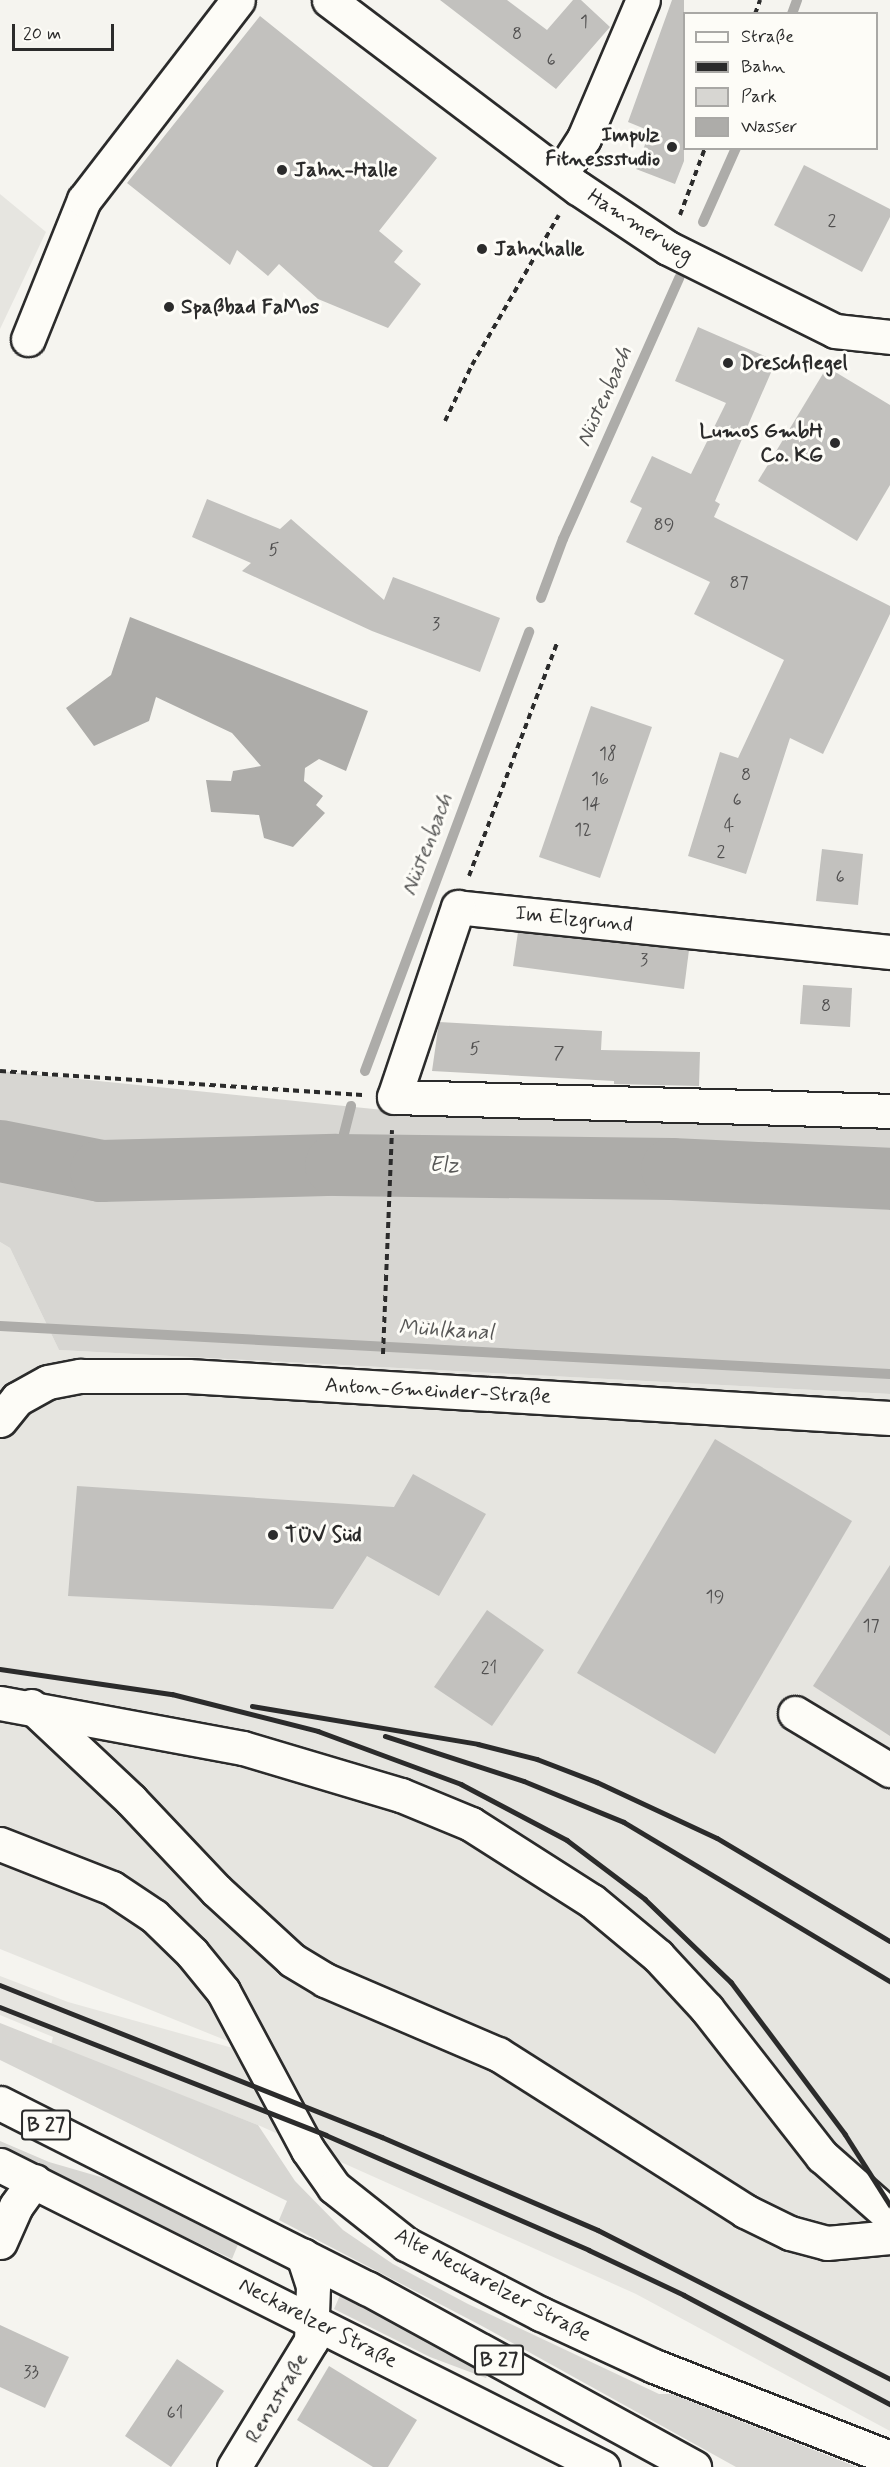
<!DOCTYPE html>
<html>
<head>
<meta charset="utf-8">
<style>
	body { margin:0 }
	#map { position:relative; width:890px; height:2467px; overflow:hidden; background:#f5f4ef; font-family:Mynerve,sans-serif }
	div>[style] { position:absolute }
	.built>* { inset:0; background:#e6e5e0 }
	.green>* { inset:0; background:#d7d6d2 }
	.water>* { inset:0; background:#adaca9 }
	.stream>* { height:10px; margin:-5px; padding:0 5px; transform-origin:5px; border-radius:5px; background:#adaca9 }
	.river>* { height:62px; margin:-31px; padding:0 31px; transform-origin:31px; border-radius:31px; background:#adaca9 }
	.building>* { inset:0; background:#c2c1be }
	.path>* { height:4px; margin-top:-2px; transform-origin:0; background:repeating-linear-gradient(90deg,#2b2b2b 0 6px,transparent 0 10.5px) }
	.roads { filter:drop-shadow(2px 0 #2b2b2b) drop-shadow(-2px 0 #2b2b2b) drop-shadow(0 2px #2b2b2b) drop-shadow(0 -2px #2b2b2b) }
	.minor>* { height:33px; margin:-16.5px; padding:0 16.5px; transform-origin:16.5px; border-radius:16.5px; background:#fdfcf7 }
	.major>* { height:33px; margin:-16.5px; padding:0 16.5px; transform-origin:16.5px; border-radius:16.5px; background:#fdfcf7 }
	.rail>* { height:4.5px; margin:-2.25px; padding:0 2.25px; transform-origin:2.25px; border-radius:2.25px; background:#2b2b2b }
	.dots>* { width:16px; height:16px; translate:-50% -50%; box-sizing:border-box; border:3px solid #fdfcf7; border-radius:50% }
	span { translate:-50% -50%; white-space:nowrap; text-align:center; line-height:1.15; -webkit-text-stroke:6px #fdfcf7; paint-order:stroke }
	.number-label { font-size:18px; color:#515050 }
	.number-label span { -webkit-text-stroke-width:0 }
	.shield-label span { padding:2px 4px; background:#fdfcf7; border:2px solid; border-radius:4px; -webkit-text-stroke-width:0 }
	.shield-label { font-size:20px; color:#2b2b2b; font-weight:700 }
	.poi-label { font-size:21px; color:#2b2b2b; font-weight:700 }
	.right { translate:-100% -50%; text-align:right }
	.left { translate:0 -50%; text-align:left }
	.street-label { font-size:21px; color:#2b2b2b }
	.water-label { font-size:22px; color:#585857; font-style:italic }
	.legend { position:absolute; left:683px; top:12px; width:195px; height:138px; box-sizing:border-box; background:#fdfcf7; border:2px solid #a9a8a5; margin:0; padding:8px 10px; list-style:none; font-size:18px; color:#2b2b2b }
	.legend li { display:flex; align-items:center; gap:12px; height:30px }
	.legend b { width:30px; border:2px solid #a9a8a5 }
	.scale { position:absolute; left:12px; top:24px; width:102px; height:27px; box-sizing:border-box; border:3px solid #2b2b2b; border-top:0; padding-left:8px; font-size:18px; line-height:21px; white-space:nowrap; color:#2b2b2b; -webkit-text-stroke:4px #fdfcf7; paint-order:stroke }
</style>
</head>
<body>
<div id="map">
	<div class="built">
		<div style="clip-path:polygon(0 194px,46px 232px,0 329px)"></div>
		<div style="clip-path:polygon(0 1242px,10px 1248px,59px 1350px,890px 1394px,890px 2431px,636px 2294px,258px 2125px,51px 2045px,53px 2037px,0 2015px,0 1976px,68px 2002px,272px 2059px,0 1949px)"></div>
	</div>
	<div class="green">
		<div style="clip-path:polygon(0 1071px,403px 1112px,890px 1125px,890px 1394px,59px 1350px,10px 1248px,0 1242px)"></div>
		<div style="clip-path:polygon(0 2023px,258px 2125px,295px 2181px,343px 2230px,393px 2264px,468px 2304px,659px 2394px,672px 2394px,857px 2467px,736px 2467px,482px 2326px,279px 2220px,287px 2201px,0 2060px)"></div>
		<div style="clip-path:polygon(0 2141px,49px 2162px,111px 2180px,239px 2242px,232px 2259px,0 2149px)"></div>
		<div style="clip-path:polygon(341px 2293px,490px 2370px,486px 2378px,430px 2357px,334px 2309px)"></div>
	</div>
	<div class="water">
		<div style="clip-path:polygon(130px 617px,368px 711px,346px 771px,319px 759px,305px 768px,304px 781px,323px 796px,316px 805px,325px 813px,293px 847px,264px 838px,259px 815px,211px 812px,206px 780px,231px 781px,233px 771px,261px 766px,232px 733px,156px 697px,149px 721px,94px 746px,66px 708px,111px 675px)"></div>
	</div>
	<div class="stream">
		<div style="left:792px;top:14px;width:15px;rotate:-70deg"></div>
		<div style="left:703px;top:222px;width:81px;rotate:-66deg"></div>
		<div style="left:541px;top:598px;width:63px;rotate:-69.6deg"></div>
		<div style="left:563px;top:539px;width:286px;rotate:-66deg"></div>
		<div style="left:365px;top:1071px;width:469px;rotate:-69.5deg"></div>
		<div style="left:336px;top:1165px;width:61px;rotate:-75.7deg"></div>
		<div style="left:0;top:1326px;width:891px;rotate:3.09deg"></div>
	</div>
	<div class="river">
		<div style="left:0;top:1151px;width:103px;rotate:11.2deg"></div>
		<div style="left:101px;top:1171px;width:235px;rotate:-1.5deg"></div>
		<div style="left:336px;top:1165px;width:336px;rotate:0.7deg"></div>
		<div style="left:672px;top:1169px;width:218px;rotate:2.6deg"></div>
	</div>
	<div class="building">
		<div style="clip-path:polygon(440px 0,507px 0,547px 30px,573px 0,581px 0,610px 27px,556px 89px)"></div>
		<div style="clip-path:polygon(672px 0,684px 0,684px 161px,675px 184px,636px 169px,650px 131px,628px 122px)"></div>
		<div style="clip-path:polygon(260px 16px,437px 158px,379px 231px,403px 251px,394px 262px,421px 284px,388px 328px,318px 299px,279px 264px,268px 276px,237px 250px,230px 265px,127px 183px)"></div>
		<div style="clip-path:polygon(804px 165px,890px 209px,890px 217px,862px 272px,774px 225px)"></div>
		<div style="clip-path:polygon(698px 327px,776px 361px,715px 501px,720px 504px,714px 517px,890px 606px,890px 614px,823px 754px,790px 738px,746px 874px,688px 856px,720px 752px,738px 758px,784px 660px,694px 614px,710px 582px,626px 542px,642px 508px,630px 502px,652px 456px,691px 474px,726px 403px,675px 381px)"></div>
		<div style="clip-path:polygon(827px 367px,890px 405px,890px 485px,857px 541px,758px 481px)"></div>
		<div style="clip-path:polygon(207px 499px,280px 529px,291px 519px,384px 600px,393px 577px,500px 618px,480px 672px,372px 631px,242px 571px,251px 563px,192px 537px)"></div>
		<div style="clip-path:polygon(591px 706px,652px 727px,600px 878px,539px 857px)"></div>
		<div style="clip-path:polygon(822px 849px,863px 854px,858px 905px,816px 901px)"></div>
		<div style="clip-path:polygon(518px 932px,689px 950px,684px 989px,513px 966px)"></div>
		<div style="clip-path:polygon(803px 985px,852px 988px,850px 1027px,800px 1024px)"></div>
		<div style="clip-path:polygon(439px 1022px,602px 1031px,601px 1050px,700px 1052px,699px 1086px,614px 1084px,614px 1081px,432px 1071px)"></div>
		<div style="clip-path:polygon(715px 1439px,852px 1521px,715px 1754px,577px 1673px)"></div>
		<div style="clip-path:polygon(413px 1474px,486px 1514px,439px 1596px,367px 1556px,333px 1609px,68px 1596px,77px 1486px,394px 1507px)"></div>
		<div style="clip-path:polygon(890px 1565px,890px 1736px,813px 1686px)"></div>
		<div style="clip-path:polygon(487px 1610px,544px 1650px,492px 1726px,434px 1687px)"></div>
		<div style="clip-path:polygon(0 2325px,69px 2357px,45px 2408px,0 2387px)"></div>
		<div style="clip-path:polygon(177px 2359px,224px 2391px,171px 2467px,125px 2436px)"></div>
		<div style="clip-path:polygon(329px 2366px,417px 2420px,388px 2467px,373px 2467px,297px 2420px)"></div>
	</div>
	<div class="path">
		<div style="left:755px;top:14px;width:15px;rotate:-70deg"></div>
		<div style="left:680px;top:215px;width:72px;rotate:-69.5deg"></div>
		<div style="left:445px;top:421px;width:62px;rotate:-64.3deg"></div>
		<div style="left:472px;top:365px;width:173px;rotate:-59.9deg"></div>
		<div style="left:469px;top:876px;width:251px;rotate:-69.3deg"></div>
		<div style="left:0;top:1071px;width:363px;rotate:3.8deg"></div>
		<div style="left:383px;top:1354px;width:224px;rotate:-87.7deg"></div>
	</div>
	<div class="roads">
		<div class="minor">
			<div style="left:329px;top:0;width:312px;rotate:37.1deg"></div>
			<div style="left:578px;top:188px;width:108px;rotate:33.7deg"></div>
			<div style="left:668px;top:248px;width:186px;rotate:26.4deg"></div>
			<div style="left:835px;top:331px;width:55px;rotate:6.2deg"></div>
			<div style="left:561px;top:174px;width:43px;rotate:-57.4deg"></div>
			<div style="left:584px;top:138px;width:150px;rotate:-66.9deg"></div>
			<div style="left:28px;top:339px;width:150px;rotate:-68.1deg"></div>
			<div style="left:84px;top:200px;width:252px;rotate:-52.4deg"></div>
			<div style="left:890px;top:952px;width:434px;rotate:-174.1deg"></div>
			<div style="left:458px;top:907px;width:200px;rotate:108.6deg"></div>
			<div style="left:394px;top:1097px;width:496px;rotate:1.6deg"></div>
			<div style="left:0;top:1420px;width:27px;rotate:-51deg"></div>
			<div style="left:17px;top:1399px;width:35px;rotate:-29deg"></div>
			<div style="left:48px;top:1382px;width:33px;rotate:-11deg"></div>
			<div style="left:80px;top:1376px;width:108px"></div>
			<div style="left:188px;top:1376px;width:703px;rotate:3.42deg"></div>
			<div style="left:0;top:1703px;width:247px;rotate:10.5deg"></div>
			<div style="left:243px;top:1748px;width:165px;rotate:16.6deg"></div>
			<div style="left:401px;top:1795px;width:76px;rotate:22.5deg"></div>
			<div style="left:471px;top:1824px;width:143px;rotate:32.5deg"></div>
			<div style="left:592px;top:1901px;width:86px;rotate:39.8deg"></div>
			<div style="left:658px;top:1956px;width:72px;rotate:47.2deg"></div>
			<div style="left:707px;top:2009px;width:187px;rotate:52deg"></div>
			<div style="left:822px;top:2156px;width:91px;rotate:41.4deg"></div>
			<div style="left:31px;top:1706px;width:137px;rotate:43.2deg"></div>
			<div style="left:131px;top:1800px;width:124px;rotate:46.6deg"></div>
			<div style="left:216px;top:1890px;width:103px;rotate:42.6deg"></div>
			<div style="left:292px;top:1960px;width:39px;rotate:31deg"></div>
			<div style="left:325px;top:1980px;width:188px;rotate:23.2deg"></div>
			<div style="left:498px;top:2054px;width:293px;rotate:32.4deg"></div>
			<div style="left:745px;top:2211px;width:50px;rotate:26.1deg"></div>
			<div style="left:790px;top:2233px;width:38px;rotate:15deg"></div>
			<div style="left:827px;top:2243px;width:63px;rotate:-5.4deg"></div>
			<div style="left:795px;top:1713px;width:111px;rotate:31deg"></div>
			<div style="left:0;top:1844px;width:120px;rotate:21.4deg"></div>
			<div style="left:112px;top:1888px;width:50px;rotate:33.7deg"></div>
			<div style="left:154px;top:1916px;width:53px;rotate:44.2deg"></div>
			<div style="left:192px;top:1953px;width:49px;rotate:50.8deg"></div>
			<div style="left:223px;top:1991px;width:180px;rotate:61.9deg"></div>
			<div style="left:308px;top:2150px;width:45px;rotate:54.9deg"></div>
			<div style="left:334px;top:2187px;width:92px;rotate:38.4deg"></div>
			<div style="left:406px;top:2244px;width:152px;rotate:27.4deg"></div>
			<div style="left:541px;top:2314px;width:124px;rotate:24.7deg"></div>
			<div style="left:654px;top:2366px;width:253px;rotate:21.3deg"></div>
			<div style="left:0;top:2242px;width:39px;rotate:-66deg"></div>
			<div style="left:16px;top:2206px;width:31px;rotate:-54deg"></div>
			<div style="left:234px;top:2467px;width:148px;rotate:-58.6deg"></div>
			<div style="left:311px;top:2341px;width:55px;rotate:-87.9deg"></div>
			<div style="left:313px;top:2286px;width:32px;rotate:-108deg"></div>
		</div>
		<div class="major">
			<div style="left:0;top:2103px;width:411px;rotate:26.8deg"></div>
			<div style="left:367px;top:2288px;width:373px;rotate:28.7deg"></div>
			<div style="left:0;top:2165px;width:674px;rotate:26.64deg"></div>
		</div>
	</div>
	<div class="rail">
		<div style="left:0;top:1669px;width:174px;rotate:8.3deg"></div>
		<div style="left:172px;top:1694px;width:151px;rotate:14.2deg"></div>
		<div style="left:318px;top:1731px;width:153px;rotate:20.3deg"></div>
		<div style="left:461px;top:1784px;width:120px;rotate:27.8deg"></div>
		<div style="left:567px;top:1840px;width:98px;rotate:37.1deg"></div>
		<div style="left:645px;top:1899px;width:120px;rotate:44deg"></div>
		<div style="left:731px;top:1982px;width:190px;rotate:53.1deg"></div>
		<div style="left:845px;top:2134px;width:84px;rotate:57.6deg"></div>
		<div style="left:252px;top:1706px;width:229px;rotate:9.5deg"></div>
		<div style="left:478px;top:1744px;width:61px;rotate:14.3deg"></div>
		<div style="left:537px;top:1759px;width:64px;rotate:21deg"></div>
		<div style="left:597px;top:1782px;width:132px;rotate:25deg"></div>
		<div style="left:717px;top:1838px;width:201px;rotate:30.8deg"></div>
		<div style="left:385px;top:1736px;width:146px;rotate:17.9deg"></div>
		<div style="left:524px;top:1781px;width:108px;rotate:22.3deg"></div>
		<div style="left:624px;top:1822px;width:310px;rotate:30.9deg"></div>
		<div style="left:0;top:1985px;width:411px;rotate:21.7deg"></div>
		<div style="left:382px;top:2137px;width:235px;rotate:23.3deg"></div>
		<div style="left:598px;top:2230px;width:328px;rotate:27deg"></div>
		<div style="left:0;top:2007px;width:350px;rotate:21.4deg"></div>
		<div style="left:326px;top:2135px;width:287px;rotate:23.6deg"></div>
		<div style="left:589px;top:2250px;width:105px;rotate:25.3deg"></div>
		<div style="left:684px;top:2295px;width:233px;rotate:27.9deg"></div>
	</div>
	<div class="dots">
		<div style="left:672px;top:147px;background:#2b2b2b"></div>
		<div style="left:282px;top:170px;background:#2b2b2b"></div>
		<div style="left:482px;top:249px;background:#2b2b2b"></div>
		<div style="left:169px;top:307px;background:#2b2b2b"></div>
		<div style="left:728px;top:363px;background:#2b2b2b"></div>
		<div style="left:835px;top:443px;background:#2b2b2b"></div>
		<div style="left:273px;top:1535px;background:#2b2b2b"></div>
	</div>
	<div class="number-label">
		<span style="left:584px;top:22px">1</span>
		<span style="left:517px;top:34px">8</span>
		<span style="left:551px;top:60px">6</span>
		<span style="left:832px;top:221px">2</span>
		<span style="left:664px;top:525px">89</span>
		<span style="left:274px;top:550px">5</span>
		<span style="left:739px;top:583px">87</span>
		<span style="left:436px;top:624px">3</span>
		<span style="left:608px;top:754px">18</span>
		<span style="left:746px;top:775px">8</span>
		<span style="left:600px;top:779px">16</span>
		<span style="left:737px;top:800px">6</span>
		<span style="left:591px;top:804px">14</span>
		<span style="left:729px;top:826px">4</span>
		<span style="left:583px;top:830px">12</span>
		<span style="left:721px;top:852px">2</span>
		<span style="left:840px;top:877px">6</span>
		<span style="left:644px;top:960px">3</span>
		<span style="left:826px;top:1006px">8</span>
		<span style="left:475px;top:1049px">5</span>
		<span style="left:559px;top:1053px">7</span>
		<span style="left:715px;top:1597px">19</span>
		<span style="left:871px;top:1626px">17</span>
		<span style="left:489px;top:1668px">21</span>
		<span style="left:31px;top:2372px">33</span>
		<span style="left:175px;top:2413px">61</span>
	</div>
	<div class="shield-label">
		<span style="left:46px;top:2125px">B 27</span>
		<span style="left:499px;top:2360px">B 27</span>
	</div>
	<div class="poi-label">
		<span class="right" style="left:660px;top:147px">Impulz<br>Fitnessstudio</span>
		<span class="left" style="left:294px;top:170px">Jahn-Halle</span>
		<span class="left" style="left:494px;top:249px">Jahnhalle</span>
		<span class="left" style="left:181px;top:307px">Spaßbad FaMos</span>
		<span class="left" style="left:740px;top:363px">Dreschflegel</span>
		<span class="right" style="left:823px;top:443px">Lumos GmbH<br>Co. KG</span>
		<span class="left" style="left:285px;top:1535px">TÜV Süd</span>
	</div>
	<div class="street-label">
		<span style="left:640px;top:226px;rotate:32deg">Hammerweg</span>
		<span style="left:574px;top:919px;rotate:6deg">Im Elzgrund</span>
		<span style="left:438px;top:1391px;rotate:3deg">Anton-Gmeinder-Straße</span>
		<span style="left:493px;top:2285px;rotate:28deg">Alte Neckarelzer Straße</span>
		<span style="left:318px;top:2323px;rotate:27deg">Neckarelzer Straße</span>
		<span style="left:277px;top:2398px;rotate:-59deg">Renzstraße</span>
	</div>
	<div class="water-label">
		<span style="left:605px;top:397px;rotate:-66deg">Nüstenbach</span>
		<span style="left:428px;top:845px;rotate:-69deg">Nüstenbach</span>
		<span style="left:444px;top:1166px;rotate:1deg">Elz</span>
		<span style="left:446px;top:1331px;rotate:3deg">Mühlkanal</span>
	</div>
	<ul class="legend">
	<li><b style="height:8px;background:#fdfcf7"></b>Straße</li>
	<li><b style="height:8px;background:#2b2b2b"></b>Bahn</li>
	<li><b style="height:16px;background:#d7d6d2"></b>Park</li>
	<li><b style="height:16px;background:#adaca9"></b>Wasser</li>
	</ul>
	<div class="scale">20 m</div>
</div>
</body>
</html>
